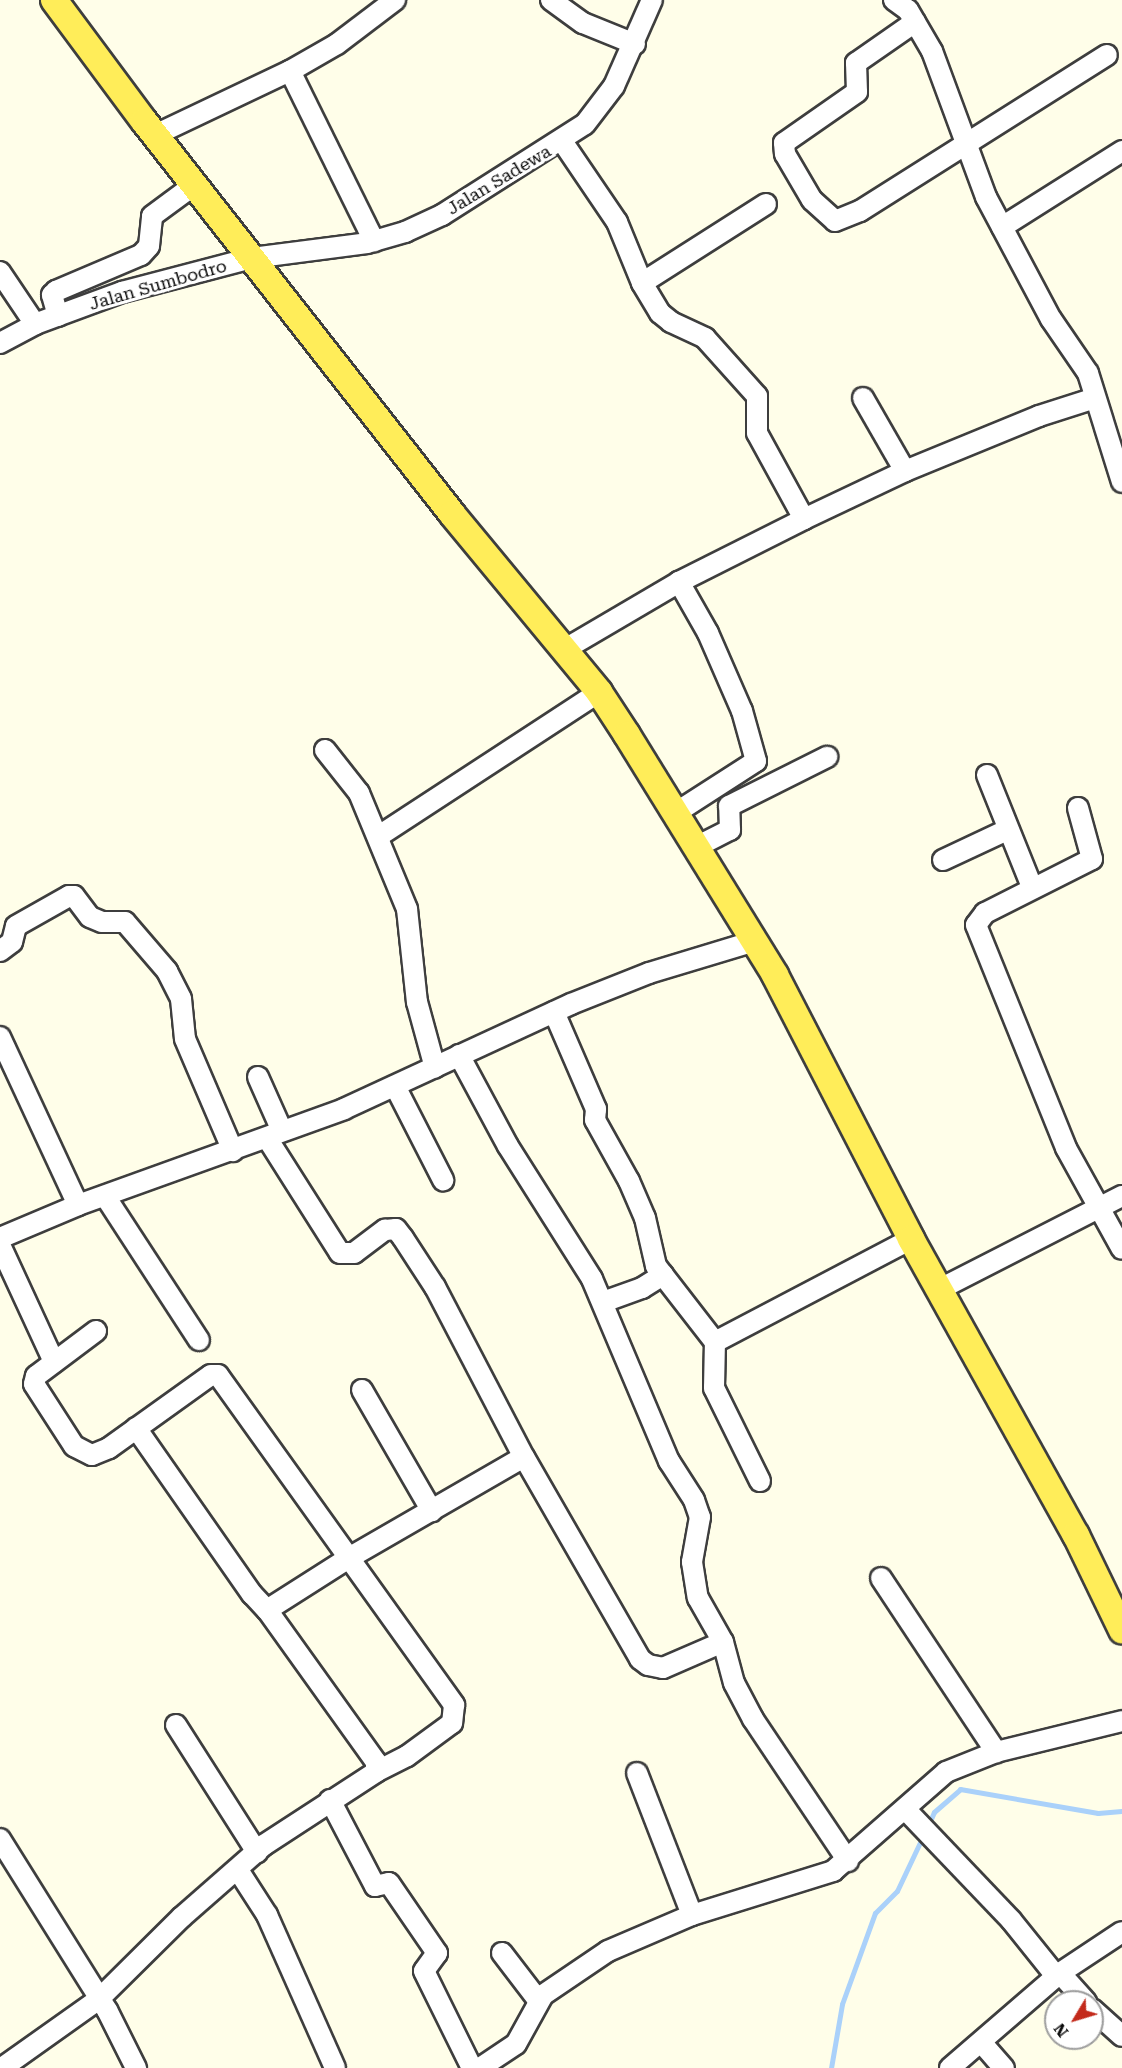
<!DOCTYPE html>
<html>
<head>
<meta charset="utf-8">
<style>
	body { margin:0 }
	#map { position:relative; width:1122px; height:2068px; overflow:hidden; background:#fffee9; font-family:"Roboto Serif",serif }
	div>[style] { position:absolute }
	.stream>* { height:5px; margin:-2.5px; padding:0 2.5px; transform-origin:2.5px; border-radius:2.5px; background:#aad1fa }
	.roads { filter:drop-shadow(2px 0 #3e3e3e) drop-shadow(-2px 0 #3e3e3e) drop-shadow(0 2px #3e3e3e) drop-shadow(0 -2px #3e3e3e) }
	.minor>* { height:20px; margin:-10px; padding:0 10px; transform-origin:10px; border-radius:10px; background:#fff }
	.major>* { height:26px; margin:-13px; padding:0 13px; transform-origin:13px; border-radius:13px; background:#ffed59 }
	span { translate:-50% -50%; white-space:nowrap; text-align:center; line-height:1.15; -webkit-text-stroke:6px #fff; paint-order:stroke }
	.street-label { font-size:18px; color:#0b0b0b }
	.north { position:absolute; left:1044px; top:1990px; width:60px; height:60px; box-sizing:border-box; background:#fff; border:2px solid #9d9d9d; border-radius:50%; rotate:232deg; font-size:16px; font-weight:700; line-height:24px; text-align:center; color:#0b0b0b }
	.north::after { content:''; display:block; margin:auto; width:21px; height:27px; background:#c32a1b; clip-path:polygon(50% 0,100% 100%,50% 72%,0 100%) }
</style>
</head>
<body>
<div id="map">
	<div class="stream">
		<div style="left:928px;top:1826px;width:15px;rotate:-67deg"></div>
		<div style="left:934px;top:1812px;width:35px;rotate:-41deg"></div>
		<div style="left:960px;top:1789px;width:140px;rotate:9.9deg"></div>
		<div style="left:1098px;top:1813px;width:24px;rotate:-5deg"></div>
		<div style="left:831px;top:2068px;width:65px;rotate:-80.2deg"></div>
		<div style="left:842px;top:2004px;width:97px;rotate:-70.1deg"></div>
		<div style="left:875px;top:1913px;width:31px;rotate:-45deg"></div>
		<div style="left:897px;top:1891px;width:63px;rotate:-64.7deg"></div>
	</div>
	<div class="roads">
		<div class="minor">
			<div style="left:551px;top:0;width:39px;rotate:36deg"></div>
			<div style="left:583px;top:23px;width:56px;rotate:22deg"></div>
			<div style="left:894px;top:0;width:17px;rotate:36deg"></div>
			<div style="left:908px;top:10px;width:48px;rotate:59.7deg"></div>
			<div style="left:932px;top:51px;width:156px;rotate:69.7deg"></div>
			<div style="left:986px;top:197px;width:138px;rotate:62deg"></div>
			<div style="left:1051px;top:319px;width:65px;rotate:55.6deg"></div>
			<div style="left:1088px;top:373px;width:114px;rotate:72.7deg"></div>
			<div style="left:915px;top:22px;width:72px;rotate:145.2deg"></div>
			<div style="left:856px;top:63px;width:29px;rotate:88deg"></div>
			<div style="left:857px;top:92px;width:89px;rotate:145.1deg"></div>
			<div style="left:784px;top:143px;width:11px;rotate:85deg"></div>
			<div style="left:785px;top:154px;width:53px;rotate:59.6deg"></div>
			<div style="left:812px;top:200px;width:31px;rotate:42deg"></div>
			<div style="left:835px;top:221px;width:27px;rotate:-22deg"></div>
			<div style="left:860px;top:211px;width:292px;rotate:-32.3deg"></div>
			<div style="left:290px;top:71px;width:190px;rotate:63.7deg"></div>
			<div style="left:155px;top:135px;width:149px;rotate:-25.4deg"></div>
			<div style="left:290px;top:71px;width:54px;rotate:-29.9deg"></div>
			<div style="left:337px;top:44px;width:73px;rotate:-37.2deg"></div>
			<div style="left:562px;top:141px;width:98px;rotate:55.8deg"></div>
			<div style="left:617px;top:222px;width:66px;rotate:67.7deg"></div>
			<div style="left:642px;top:283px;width:35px;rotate:59deg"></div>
			<div style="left:660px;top:313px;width:14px;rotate:39deg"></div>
			<div style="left:671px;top:322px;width:38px;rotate:25deg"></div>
			<div style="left:705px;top:338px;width:78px;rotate:48.1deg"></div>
			<div style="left:757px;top:396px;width:37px;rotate:90deg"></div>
			<div style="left:757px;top:433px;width:98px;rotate:61.3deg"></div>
			<div style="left:1002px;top:227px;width:142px;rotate:-32.3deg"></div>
			<div style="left:0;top:272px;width:63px;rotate:56.1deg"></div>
			<div style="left:642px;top:283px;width:147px;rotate:-32.5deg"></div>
			<div style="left:58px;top:316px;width:22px;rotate:-106deg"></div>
			<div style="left:52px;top:295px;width:6px;rotate:-45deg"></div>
			<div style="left:56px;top:291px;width:92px;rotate:-23deg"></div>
			<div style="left:141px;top:255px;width:12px;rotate:-48deg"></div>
			<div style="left:149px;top:246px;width:30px;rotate:-84deg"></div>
			<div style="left:152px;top:216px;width:52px;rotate:-36.4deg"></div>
			<div style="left:0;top:343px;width:40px;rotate:-28deg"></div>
			<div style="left:35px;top:324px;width:93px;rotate:-20.2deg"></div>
			<div style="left:122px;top:292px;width:134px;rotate:-14.7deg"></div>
			<div style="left:252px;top:258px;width:116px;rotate:-7.4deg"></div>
			<div style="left:367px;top:243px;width:40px;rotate:-16deg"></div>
			<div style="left:405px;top:232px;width:41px;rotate:-24.7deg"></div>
			<div style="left:442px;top:215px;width:169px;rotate:-32.5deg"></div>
			<div style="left:585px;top:124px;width:48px;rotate:-52.7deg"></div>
			<div style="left:614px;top:86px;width:94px;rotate:-66.2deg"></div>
			<div style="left:863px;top:398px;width:84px;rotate:60.1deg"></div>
			<div style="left:565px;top:649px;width:132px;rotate:-30.4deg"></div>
			<div style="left:679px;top:582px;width:140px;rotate:-26.7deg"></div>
			<div style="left:804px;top:519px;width:112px;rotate:-25.4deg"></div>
			<div style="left:905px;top:471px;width:145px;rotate:-22.3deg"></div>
			<div style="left:1039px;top:416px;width:59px;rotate:-17.8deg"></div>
			<div style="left:325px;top:750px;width:55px;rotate:51.7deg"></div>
			<div style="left:359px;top:793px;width:126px;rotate:67.5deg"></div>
			<div style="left:407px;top:909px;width:94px;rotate:83.9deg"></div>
			<div style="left:417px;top:1002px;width:68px;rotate:74.7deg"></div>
			<div style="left:987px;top:775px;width:121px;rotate:68.1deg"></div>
			<div style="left:1078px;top:808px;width:53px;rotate:74.6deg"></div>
			<div style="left:1092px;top:859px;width:120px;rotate:153.2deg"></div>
			<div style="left:985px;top:913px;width:15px;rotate:127deg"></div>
			<div style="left:976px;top:925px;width:240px;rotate:68deg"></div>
			<div style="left:1066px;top:1148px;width:115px;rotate:61deg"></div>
			<div style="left:677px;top:812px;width:94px;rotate:-32.8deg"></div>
			<div style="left:756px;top:761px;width:52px;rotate:-105.6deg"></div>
			<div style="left:742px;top:711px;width:85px;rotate:-113.6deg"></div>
			<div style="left:708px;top:633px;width:59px;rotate:-119.6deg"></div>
			<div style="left:379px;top:836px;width:263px;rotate:-33.2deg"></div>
			<div style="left:698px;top:846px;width:36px;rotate:-27deg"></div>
			<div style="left:730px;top:830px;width:24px;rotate:-92deg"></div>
			<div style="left:729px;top:806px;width:110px;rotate:-26.6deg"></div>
			<div style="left:943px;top:860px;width:71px;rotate:-25.1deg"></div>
			<div style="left:0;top:951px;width:15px;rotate:-37deg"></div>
			<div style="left:12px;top:942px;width:16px;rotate:-76deg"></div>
			<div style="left:16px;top:926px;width:61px;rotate:-29.5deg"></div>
			<div style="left:69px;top:896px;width:5px"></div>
			<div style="left:74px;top:896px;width:26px;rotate:53deg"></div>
			<div style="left:90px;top:917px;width:13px;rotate:23deg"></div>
			<div style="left:102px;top:922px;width:23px"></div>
			<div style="left:125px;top:922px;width:65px;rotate:49.4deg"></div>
			<div style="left:167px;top:971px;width:31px;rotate:63deg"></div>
			<div style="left:181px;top:999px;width:40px;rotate:84.3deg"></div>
			<div style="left:185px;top:1039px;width:122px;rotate:66.8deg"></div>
			<div style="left:554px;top:1012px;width:106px;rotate:66.6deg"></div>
			<div style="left:596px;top:1109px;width:11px;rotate:95deg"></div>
			<div style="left:595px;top:1120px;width:70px;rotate:60.9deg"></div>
			<div style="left:629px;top:1181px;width:40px;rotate:66.6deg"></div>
			<div style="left:645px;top:1218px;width:49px;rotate:77.1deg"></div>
			<div style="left:656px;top:1266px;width:96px;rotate:52.2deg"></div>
			<div style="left:0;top:1037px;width:185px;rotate:65.1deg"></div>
			<div style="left:459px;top:1055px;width:103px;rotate:61.7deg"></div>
			<div style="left:508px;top:1146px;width:157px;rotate:57.7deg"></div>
			<div style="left:592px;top:1279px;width:198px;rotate:67.1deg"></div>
			<div style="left:669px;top:1461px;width:46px;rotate:57.3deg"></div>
			<div style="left:694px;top:1500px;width:18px;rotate:71deg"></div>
			<div style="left:700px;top:1517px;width:46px;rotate:100.1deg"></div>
			<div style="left:692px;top:1562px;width:36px;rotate:81deg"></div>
			<div style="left:698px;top:1598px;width:51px;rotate:60.4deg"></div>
			<div style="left:258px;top:1077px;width:59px;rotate:66deg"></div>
			<div style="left:395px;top:1086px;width:106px;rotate:62.9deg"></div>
			<div style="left:267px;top:1138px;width:136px;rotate:57.6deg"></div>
			<div style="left:340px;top:1253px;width:14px"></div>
			<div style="left:354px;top:1253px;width:39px;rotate:-37deg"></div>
			<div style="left:385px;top:1230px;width:11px;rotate:-5deg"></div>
			<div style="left:396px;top:1229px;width:11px;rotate:52deg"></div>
			<div style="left:403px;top:1238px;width:59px;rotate:56.9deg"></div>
			<div style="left:435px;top:1287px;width:192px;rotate:62.4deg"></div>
			<div style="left:105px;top:1196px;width:172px;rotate:56.9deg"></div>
			<div style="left:0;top:1238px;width:85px;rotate:-22.9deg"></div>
			<div style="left:78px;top:1205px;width:283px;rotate:-19.8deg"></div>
			<div style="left:344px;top:1109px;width:250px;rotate:-24.8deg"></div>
			<div style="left:571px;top:1004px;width:84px;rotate:-21.7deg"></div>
			<div style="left:649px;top:973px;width:111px;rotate:-16.8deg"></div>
			<div style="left:0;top:1245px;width:129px;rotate:65.2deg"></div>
			<div style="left:940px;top:1289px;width:204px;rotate:-27.1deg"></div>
			<div style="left:603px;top:1302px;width:41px;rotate:-19.7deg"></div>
			<div style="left:642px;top:1288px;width:25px;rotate:-32deg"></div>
			<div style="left:96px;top:1331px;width:75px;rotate:143.1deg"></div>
			<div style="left:36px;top:1376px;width:8px;rotate:104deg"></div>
			<div style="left:34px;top:1384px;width:74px;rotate:57.2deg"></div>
			<div style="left:74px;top:1446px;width:20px;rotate:27deg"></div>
			<div style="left:92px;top:1455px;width:18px;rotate:-22deg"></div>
			<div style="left:109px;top:1448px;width:125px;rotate:-35.6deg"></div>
			<div style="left:211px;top:1375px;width:7px"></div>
			<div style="left:218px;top:1375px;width:406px;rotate:54.4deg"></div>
			<div style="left:454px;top:1705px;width:18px;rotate:96deg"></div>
			<div style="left:452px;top:1723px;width:56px;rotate:143.7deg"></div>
			<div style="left:407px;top:1756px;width:35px;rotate:153deg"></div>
			<div style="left:362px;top:1390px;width:140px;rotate:60deg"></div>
			<div style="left:136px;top:1428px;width:203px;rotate:55.1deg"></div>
			<div style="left:252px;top:1594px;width:22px;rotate:47deg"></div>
			<div style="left:267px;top:1610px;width:95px;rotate:-32.5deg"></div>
			<div style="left:347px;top:1559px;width:204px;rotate:-30deg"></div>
			<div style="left:524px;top:1457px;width:233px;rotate:60.1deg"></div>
			<div style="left:640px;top:1659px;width:10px;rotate:37deg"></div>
			<div style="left:648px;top:1665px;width:15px;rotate:11deg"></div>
			<div style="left:663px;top:1668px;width:65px;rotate:-23.4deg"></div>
			<div style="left:723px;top:1642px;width:42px;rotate:75deg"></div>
			<div style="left:734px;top:1683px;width:41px;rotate:62.2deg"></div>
			<div style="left:753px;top:1719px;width:171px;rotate:56.2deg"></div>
			<div style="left:760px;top:1481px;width:104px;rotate:-116.3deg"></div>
			<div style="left:714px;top:1388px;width:46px;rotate:-88.8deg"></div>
			<div style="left:715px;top:1342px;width:221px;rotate:-27.7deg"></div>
			<div style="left:881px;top:1578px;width:209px;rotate:56.5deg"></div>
			<div style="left:176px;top:1725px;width:151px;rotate:57.5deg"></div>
			<div style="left:637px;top:1773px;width:152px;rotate:68.8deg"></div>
			<div style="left:330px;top:1800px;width:97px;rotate:62.4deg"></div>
			<div style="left:375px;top:1886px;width:14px;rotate:-12deg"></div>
			<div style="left:389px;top:1883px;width:85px;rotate:55.6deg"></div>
			<div style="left:437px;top:1953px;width:22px;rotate:126deg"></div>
			<div style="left:424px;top:1971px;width:108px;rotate:63.7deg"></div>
			<div style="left:905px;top:1809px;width:153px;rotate:46.3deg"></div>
			<div style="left:1011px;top:1920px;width:72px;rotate:51.2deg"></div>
			<div style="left:0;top:1839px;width:202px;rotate:58deg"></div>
			<div style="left:107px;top:2010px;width:65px;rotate:63.4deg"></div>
			<div style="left:238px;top:1870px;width:54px;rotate:57.2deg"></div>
			<div style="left:267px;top:1915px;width:167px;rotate:66deg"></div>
			<div style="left:502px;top:1953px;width:59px;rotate:52.5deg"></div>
			<div style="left:1060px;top:1973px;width:39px;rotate:48deg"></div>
			<div style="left:1092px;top:2009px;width:40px;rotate:42deg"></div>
			<div style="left:981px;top:2042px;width:35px;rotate:49deg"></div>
			<div style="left:2px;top:2068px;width:119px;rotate:-35.4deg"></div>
			<div style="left:99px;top:1999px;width:117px;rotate:-44.7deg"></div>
			<div style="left:182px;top:1917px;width:109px;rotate:-41.3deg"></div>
			<div style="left:264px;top:1845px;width:134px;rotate:-33.1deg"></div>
			<div style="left:376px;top:1772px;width:10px;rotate:-90deg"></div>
			<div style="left:376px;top:1762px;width:187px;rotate:-125.6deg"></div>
			<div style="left:480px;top:2068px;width:43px;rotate:-33.7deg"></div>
			<div style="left:516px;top:2044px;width:56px;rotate:-61.1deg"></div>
			<div style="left:543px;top:1995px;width:78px;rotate:-34.1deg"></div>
			<div style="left:608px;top:1951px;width:91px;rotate:-23.2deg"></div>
			<div style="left:692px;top:1915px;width:148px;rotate:-17.3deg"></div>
			<div style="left:833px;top:1871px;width:150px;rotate:-41.2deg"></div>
			<div style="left:946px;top:1772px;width:54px;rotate:-21.8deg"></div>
			<div style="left:996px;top:1752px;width:130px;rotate:-13.8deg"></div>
			<div style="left:950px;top:2068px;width:145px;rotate:-40.8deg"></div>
			<div style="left:1060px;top:1973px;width:74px;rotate:-33.5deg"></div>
		</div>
		<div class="major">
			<div style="left:54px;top:0;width:151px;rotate:53.4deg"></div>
			<div style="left:144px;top:121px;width:499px;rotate:51.9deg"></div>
			<div style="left:452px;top:514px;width:231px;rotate:50.4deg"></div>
			<div style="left:599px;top:692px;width:51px;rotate:56.9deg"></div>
			<div style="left:627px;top:735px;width:282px;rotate:58.3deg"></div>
			<div style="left:775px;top:975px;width:297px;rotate:62.7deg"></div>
			<div style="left:911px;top:1239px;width:339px;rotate:60.9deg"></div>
			<div style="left:1076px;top:1535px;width:106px;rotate:64.2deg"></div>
		</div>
	</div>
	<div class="street-label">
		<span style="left:499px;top:180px;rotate:-31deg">Jalan Sadewa</span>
		<span style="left:158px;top:285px;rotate:-16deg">Jalan Sumbodro</span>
	</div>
	<div class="north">N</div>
</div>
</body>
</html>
